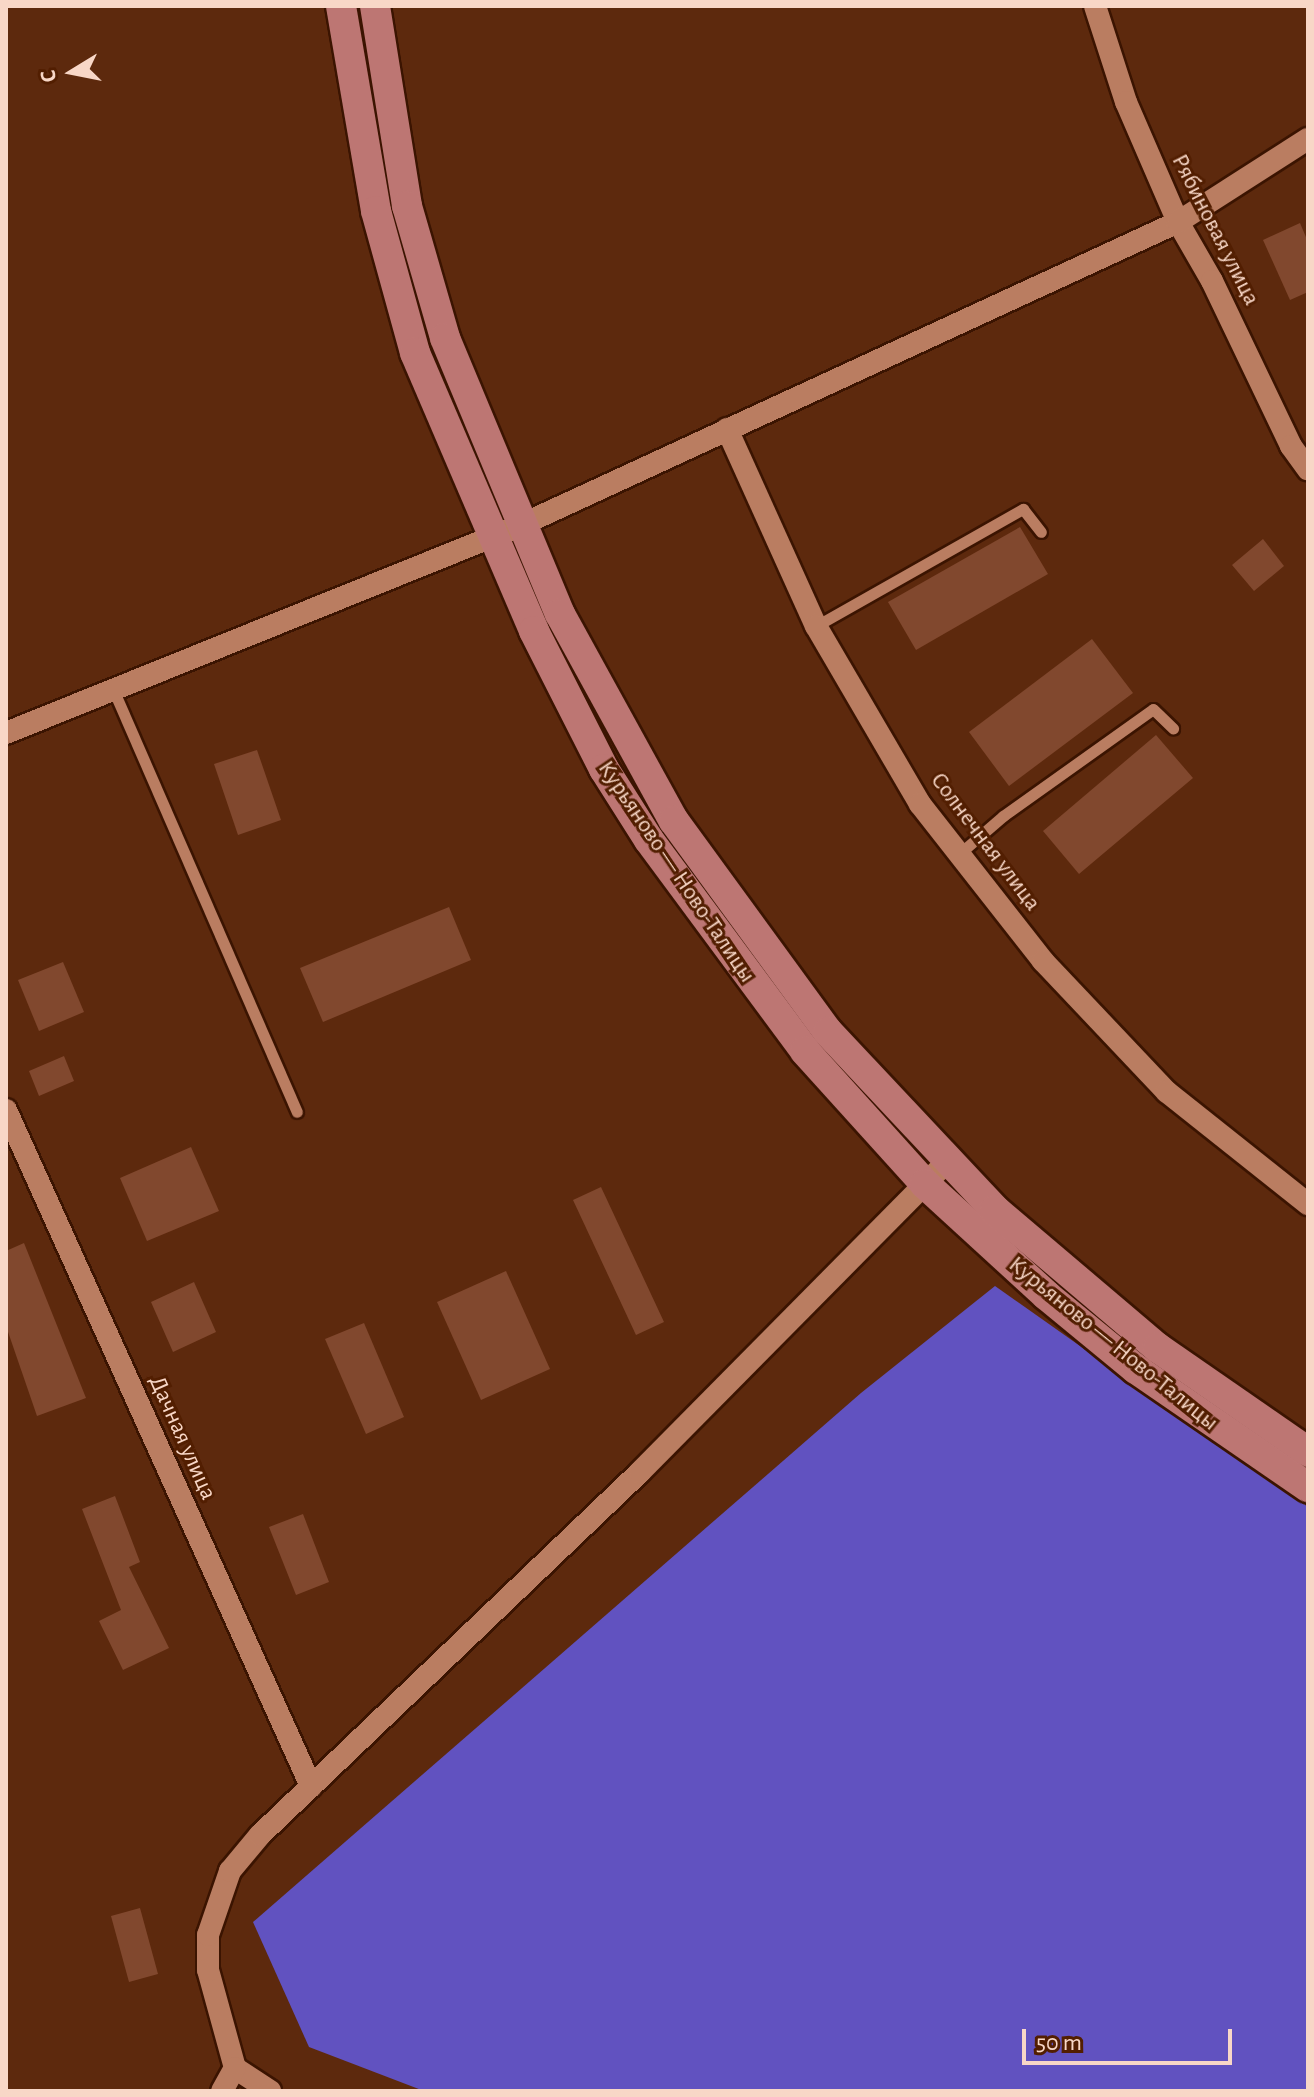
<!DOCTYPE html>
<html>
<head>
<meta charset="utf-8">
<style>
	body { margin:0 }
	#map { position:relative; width:1314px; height:2097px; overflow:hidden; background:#5d290d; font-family:"Alegreya Sans",sans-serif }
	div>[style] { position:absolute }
	.forest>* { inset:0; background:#6152c0 }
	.building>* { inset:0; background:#81482e }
	.roads { filter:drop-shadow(2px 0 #3b1401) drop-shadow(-2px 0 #3b1401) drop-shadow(0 2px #3b1401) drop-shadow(0 -2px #3b1401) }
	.service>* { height:11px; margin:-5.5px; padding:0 5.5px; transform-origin:5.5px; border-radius:5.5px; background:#ba7d61 }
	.minor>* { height:22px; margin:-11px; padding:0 11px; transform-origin:11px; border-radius:11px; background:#ba7d61 }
	.secondary>* { height:30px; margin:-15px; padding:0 15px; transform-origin:15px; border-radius:15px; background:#bd7673 }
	span { translate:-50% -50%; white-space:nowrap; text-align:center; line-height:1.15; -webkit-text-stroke:6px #521e01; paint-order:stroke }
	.street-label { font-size:24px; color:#f8d7c7 }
	.frame { position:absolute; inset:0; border:8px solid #f8d7c7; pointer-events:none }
	.north { position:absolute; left:32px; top:32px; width:80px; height:80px; -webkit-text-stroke:6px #521e01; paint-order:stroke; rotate:260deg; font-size:22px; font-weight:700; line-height:32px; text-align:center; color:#f8d7c7 }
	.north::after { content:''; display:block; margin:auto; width:28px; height:36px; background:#f8d7c7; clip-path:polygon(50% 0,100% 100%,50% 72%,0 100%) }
	.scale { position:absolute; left:1022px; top:2029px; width:210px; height:36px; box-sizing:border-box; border:4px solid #f8d7c7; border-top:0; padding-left:10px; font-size:24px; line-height:28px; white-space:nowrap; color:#f8d7c7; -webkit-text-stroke:6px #521e01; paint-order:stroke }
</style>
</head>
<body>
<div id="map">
	<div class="forest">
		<div style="clip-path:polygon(995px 1286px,1308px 1507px,1308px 2091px,424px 2091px,309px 2047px,253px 1922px,861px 1393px)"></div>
	</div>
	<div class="building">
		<div style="clip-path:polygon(1300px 223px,1308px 242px,1308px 292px,1290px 300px,1263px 240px)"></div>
		<div style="clip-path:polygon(1020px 527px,1048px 574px,916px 650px,888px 602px)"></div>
		<div style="clip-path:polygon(1263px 539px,1284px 566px,1254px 591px,1232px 565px)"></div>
		<div style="clip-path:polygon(1092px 639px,1133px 693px,1009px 786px,969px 732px)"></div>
		<div style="clip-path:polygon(1156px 735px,1193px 778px,1079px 874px,1043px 831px)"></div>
		<div style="clip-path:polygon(257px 750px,281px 820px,238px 835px,214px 764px)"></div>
		<div style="clip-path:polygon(449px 907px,471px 960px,323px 1022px,300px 968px)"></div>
		<div style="clip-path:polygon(63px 962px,84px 1012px,39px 1031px,18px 980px)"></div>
		<div style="clip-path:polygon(64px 1056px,74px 1081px,39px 1096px,29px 1071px)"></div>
		<div style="clip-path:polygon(191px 1147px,219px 1211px,147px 1241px,120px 1178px)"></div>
		<div style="clip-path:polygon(601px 1187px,664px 1322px,636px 1335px,573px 1200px)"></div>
		<div style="clip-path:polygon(24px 1243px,86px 1398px,37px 1416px,6px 1326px,6px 1251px)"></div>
		<div style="clip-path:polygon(506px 1271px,550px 1369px,481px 1400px,437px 1302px)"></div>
		<div style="clip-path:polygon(194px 1282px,216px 1332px,173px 1352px,151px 1302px)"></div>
		<div style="clip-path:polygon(364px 1323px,404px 1417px,366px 1434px,325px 1339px)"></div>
		<div style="clip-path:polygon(115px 1496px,140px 1562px,129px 1567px,169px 1648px,123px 1670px,99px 1621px,121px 1610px,82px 1509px)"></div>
		<div style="clip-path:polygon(303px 1514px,329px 1582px,296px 1595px,269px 1527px)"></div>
		<div style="clip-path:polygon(140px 1908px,158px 1974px,129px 1982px,111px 1916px)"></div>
	</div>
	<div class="roads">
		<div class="service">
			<div style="left:816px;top:626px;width:238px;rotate:-29.5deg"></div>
			<div style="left:1023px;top:509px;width:29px;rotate:52deg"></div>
			<div style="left:113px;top:689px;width:461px;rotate:66.5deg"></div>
			<div style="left:959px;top:854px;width:58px;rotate:-40.8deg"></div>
			<div style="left:1003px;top:816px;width:184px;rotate:-35.5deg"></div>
			<div style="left:1153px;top:709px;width:28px;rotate:44deg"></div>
		</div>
		<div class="minor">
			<div style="left:1095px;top:6px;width:101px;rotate:72.1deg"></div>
			<div style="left:1126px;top:102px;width:131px;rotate:66.6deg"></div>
			<div style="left:1178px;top:222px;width:68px;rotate:60deg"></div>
			<div style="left:1212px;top:281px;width:183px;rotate:64.4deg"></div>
			<div style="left:1291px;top:446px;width:29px;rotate:54deg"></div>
			<div style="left:727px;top:429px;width:216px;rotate:65.7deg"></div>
			<div style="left:816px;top:626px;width:206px;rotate:59.7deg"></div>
			<div style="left:920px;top:804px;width:199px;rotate:51.9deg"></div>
			<div style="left:1043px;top:961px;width:180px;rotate:46.6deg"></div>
			<div style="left:1167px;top:1092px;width:180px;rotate:38.5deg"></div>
			<div style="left:6px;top:733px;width:553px;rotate:-21.97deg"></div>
			<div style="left:519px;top:526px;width:726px;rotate:-24.76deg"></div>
			<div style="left:1178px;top:222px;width:154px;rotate:-32.6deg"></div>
			<div style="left:6px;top:1110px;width:742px;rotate:65.72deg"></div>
			<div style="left:235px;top:2068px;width:102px;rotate:-105.4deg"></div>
			<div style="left:208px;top:1970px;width:35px;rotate:-90deg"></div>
			<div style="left:208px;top:1935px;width:68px;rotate:-71deg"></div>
			<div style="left:230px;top:1871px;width:47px;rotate:-50.2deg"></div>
			<div style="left:260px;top:1835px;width:526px;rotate:-43.69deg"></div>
			<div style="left:640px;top:1472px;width:438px;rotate:-45.3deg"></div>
			<div style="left:235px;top:2068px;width:42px;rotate:33.3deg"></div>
			<div style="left:222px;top:2091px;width:26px;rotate:-61deg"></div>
		</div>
		<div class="secondary">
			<div style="left:341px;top:6px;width:208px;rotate:80.3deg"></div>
			<div style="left:376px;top:211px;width:147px;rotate:74.6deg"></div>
			<div style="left:415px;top:353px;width:302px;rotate:66.8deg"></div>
			<div style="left:534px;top:631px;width:155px;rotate:63.1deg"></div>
			<div style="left:604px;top:769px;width:84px;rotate:57.6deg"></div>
			<div style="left:649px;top:840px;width:262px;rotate:53.5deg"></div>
			<div style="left:805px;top:1051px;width:179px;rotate:47.9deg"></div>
			<div style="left:925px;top:1184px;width:164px;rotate:42.5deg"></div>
			<div style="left:1046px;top:1295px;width:117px;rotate:39.4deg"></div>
			<div style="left:1136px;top:1369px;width:209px;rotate:34.5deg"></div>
			<div style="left:375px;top:6px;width:203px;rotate:80.9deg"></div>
			<div style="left:407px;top:206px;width:137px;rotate:73.9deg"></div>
			<div style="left:445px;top:338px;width:299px;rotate:67.4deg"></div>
			<div style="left:560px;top:614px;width:236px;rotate:61.2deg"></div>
			<div style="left:674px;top:821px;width:261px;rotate:53.9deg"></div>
			<div style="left:828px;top:1032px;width:244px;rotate:46.8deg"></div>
			<div style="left:995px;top:1210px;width:214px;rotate:40.3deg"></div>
			<div style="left:1158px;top:1348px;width:183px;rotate:34.7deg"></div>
		</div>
	</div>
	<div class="street-label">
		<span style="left:1215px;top:230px;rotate:63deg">Рябиновая улица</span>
		<span style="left:985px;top:842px;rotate:53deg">Солнечная улица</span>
		<span style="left:676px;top:872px;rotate:56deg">Курьяново — Ново-Талицы</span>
		<span style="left:1113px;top:1344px;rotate:39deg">Курьяново — Ново-Талицы</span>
		<span style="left:182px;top:1438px;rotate:66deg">Дачная улица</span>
	</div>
	<div class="frame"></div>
	<div class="north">С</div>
	<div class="scale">50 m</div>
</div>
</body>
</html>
